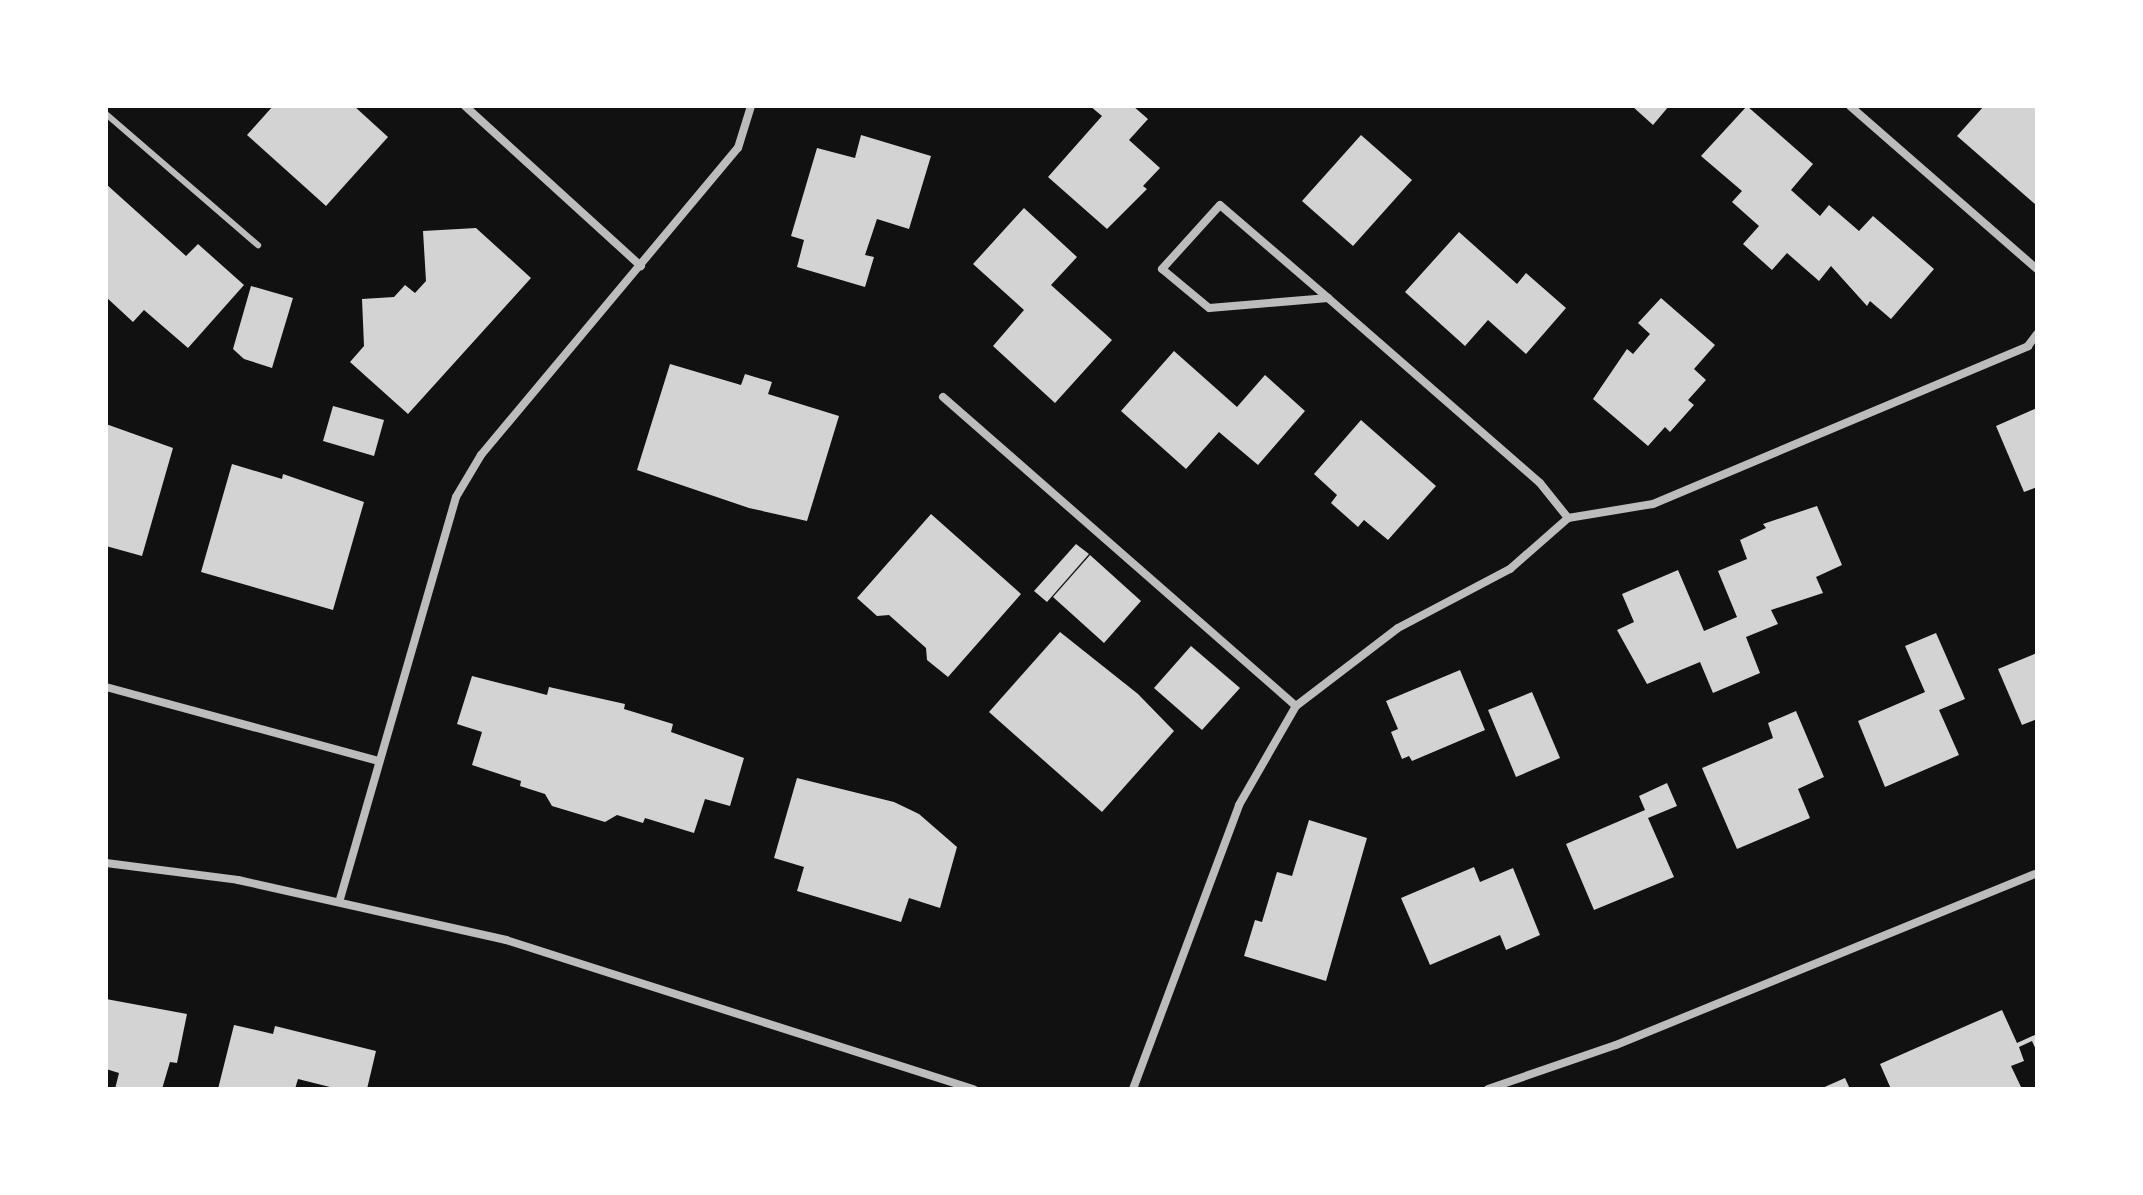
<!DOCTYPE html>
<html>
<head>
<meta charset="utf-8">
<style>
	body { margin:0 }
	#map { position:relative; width:2143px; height:1195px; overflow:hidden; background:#111; font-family:"Titillium Web",sans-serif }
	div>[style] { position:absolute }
	.building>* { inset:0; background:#d3d3d3 }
	.service>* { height:6px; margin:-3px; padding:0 3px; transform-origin:3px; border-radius:3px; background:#bcbcbc }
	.minor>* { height:8px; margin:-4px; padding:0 4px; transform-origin:4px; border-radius:4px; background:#bcbcbc }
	span { translate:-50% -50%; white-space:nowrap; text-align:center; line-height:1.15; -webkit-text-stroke:7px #fff; paint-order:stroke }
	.frame { position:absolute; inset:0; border:108px solid #fff; pointer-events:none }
</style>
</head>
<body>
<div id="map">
	<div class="building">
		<div style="clip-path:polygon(273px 106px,354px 106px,388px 137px,326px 206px,247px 135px)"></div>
		<div style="clip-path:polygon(1090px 106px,1133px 106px,1148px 119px,1129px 140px,1160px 168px,1143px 186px,1147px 189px,1107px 229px,1048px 177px,1102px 116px)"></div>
		<div style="clip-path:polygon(1632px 106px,1669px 106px,1653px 125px)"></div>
		<div style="clip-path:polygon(1747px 106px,1813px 164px,1791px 190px,1820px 216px,1829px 205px,1859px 231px,1873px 216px,1934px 269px,1891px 319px,1870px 301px,1867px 306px,1831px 266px,1819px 281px,1787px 253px,1772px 270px,1743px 244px,1759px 226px,1732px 202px,1742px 191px,1701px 156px)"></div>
		<div style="clip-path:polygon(1984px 106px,2037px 106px,2035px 204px,1957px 136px)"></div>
		<div style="clip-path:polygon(861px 135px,931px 156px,909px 229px,877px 219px,865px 255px,874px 257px,865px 287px,797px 267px,804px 240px,791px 236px,817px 148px,855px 158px)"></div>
		<div style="clip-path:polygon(1361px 135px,1412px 180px,1353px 246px,1302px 201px)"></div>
		<div style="clip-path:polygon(106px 184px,186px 256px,198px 244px,244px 285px,188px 348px,144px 310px,133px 322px,106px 297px)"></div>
		<div style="clip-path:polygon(1024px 208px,1077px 257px,1051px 285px,1112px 340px,1055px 403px,993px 346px,1024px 310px,973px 264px)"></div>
		<div style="clip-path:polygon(476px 228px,531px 278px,408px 414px,350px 362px,364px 346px,362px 299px,394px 297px,405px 285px,415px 293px,426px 281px,423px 231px)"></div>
		<div style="clip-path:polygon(1459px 232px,1517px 284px,1526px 273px,1566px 308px,1526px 354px,1488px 320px,1465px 346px,1405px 292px)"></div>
		<div style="clip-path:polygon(251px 286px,293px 298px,272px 368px,244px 359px,233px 349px)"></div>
		<div style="clip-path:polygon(1661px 298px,1715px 345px,1694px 369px,1706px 380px,1688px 400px,1694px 405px,1670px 432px,1665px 427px,1648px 446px,1593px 399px,1627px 349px,1633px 354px,1650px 334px,1638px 323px)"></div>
		<div style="clip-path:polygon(1174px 351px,1237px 407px,1265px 375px,1305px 411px,1258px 465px,1219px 432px,1186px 469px,1121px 411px)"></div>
		<div style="clip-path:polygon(670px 364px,741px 385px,745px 374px,772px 382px,768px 394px,839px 416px,807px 521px,749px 508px,637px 470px)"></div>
		<div style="clip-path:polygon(333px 406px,384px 420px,374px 456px,323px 441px)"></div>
		<div style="clip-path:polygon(2037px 408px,2037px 487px,2024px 492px,1996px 426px)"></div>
		<div style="clip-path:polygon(1361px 420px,1436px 486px,1388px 540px,1364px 520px,1358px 527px,1331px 503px,1337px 495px,1314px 474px)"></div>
		<div style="clip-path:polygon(106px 424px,173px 448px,142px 556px,106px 546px)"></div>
		<div style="clip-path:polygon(232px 464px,282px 479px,283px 474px,364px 502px,333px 610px,201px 572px)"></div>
		<div style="clip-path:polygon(1817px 506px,1842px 565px,1816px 577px,1823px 593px,1771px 610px,1778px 624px,1746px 637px,1760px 673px,1713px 693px,1700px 662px,1647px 684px,1617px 630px,1634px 622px,1622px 594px,1678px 570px,1704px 631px,1737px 617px,1718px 571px,1747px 559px,1740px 540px,1766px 528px,1763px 524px)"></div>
		<div style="clip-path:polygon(931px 514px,1021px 594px,948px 677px,927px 660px,926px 648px,889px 615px,877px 616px,857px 598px)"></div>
		<div style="clip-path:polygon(1076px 544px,1089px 554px,1047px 602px,1034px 591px)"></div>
		<div style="clip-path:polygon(1090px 555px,1141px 601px,1104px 643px,1053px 597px)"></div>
		<div style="clip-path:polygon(1060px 632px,1138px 694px,1174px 731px,1102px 812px,989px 712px)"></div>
		<div style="clip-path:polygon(1936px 633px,1965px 699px,1939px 710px,1959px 755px,1885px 787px,1858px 721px,1925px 692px,1905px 646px)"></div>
		<div style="clip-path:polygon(1191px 646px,1240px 688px,1202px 730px,1154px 688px)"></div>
		<div style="clip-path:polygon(2037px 653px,2037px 719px,2022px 725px,1998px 669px)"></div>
		<div style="clip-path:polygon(1460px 670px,1485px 730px,1412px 761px,1409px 756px,1402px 759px,1391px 732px,1398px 729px,1386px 701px)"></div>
		<div style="clip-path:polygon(472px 676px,547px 695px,549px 687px,625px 704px,624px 709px,673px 724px,671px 732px,744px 758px,730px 806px,705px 799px,694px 833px,645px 818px,643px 823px,617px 815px,605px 822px,552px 806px,545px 794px,520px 786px,521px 781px,472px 765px,482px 732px,457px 724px)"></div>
		<div style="clip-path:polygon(1532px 692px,1560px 758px,1516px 777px,1488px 710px)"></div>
		<div style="clip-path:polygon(1796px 711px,1824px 777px,1798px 789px,1810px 818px,1737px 849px,1702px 768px,1773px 738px,1768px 723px)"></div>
		<div style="clip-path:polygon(797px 778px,894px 802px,919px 814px,957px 847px,940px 908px,909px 898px,901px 922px,797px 891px,804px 867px,774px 858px)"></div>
		<div style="clip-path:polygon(1667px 783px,1677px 806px,1648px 818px,1674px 877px,1594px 910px,1566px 844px,1645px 810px,1639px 796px)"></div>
		<div style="clip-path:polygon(1309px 820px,1367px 838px,1326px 981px,1244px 956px,1255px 920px,1262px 922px,1277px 872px,1292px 876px)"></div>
		<div style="clip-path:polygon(1474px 867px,1480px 882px,1513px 868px,1540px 935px,1506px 950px,1500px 935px,1430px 965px,1401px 898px)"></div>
		<div style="clip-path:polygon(106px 999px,187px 1014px,177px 1063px,170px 1062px,162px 1089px,115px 1089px,119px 1073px,106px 1069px)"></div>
		<div style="clip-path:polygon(2002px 1010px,2017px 1043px,2037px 1034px,2037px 1052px,2032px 1041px,2019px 1047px,2024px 1061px,2011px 1066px,2022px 1089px,1891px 1089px,1880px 1064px)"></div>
		<div style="clip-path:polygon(234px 1025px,273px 1034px,275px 1026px,376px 1051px,367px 1089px,338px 1089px,298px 1079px,295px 1089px,218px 1089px)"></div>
		<div style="clip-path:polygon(1845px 1078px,1850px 1089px,1820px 1089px)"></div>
	</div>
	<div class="service">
		<div style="left:106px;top:114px;width:201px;rotate:40.8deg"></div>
	</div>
	<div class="minor">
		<div style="left:465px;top:106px;width:238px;rotate:42.3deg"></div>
		<div style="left:1850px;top:106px;width:248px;rotate:41.1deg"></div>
		<div style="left:1328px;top:298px;width:119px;rotate:175.2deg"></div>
		<div style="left:1209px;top:308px;width:61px;rotate:-140.3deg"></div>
		<div style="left:1162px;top:269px;width:86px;rotate:-47.8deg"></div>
		<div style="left:1220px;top:205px;width:143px;rotate:40.7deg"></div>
		<div style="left:1328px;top:298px;width:281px;rotate:41.1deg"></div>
		<div style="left:1540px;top:483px;width:45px;rotate:51.3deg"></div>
		<div style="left:943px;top:397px;width:469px;rotate:41.2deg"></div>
		<div style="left:106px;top:687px;width:282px;rotate:15.2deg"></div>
		<div style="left:106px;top:863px;width:133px;rotate:7.3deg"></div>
		<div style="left:238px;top:880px;width:275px;rotate:12.6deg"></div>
		<div style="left:506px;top:940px;width:491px;rotate:17.7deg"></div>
		<div style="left:340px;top:899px;width:418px;rotate:-73.9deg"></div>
		<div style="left:456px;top:497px;width:49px;rotate:-59.2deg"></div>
		<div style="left:481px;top:455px;width:400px;rotate:-50.1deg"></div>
		<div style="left:738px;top:148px;width:44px;rotate:-72.8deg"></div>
		<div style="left:1133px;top:1089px;width:303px;rotate:-69.5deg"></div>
		<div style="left:1239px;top:805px;width:114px;rotate:-60.1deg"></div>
		<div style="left:1296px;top:706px;width:128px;rotate:-37.4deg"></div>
		<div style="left:1398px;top:628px;width:127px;rotate:-27.8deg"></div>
		<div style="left:1510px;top:569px;width:77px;rotate:-41.3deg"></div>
		<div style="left:1568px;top:518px;width:86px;rotate:-9.4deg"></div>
		<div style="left:1653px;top:504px;width:407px;rotate:-22.8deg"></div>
		<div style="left:2028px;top:346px;width:15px;rotate:-53deg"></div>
		<div style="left:1488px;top:1089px;width:135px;rotate:-19deg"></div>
		<div style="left:1616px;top:1045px;width:455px;rotate:-22.2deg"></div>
	</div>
	<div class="frame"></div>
</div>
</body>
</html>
